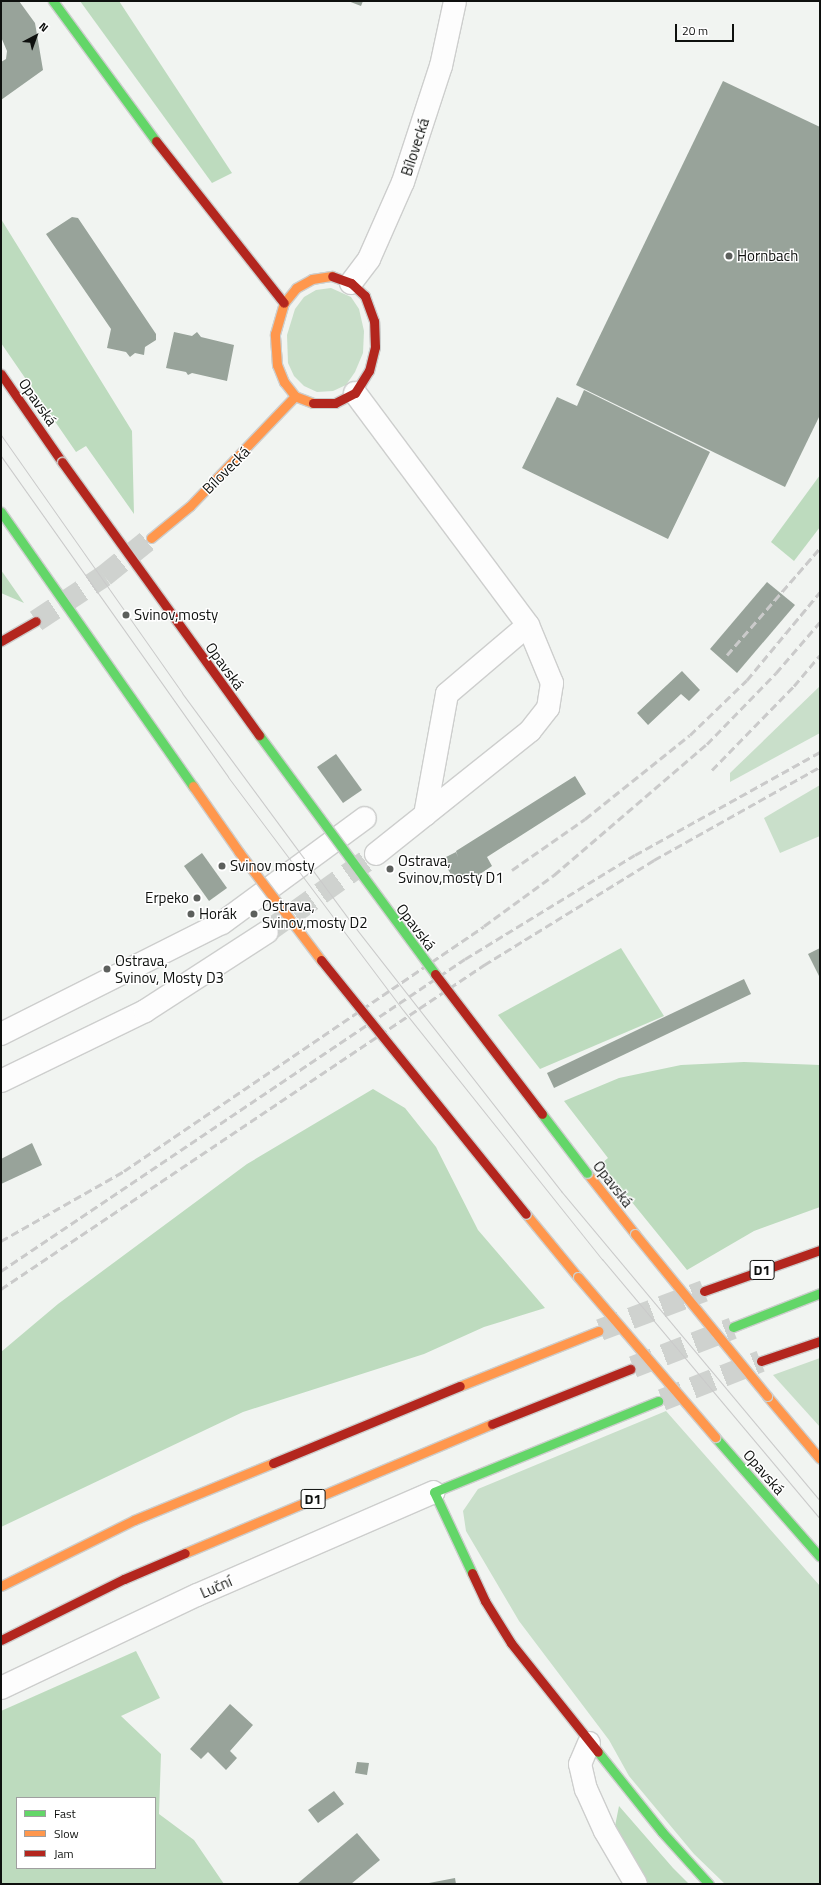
<!DOCTYPE html>
<html>
<head>
<meta charset="utf-8">
<style>
	body { margin:0 }
	#map { position:relative; width:821px; height:1885px; overflow:hidden; background:#f1f4f1; font-family:"Titillium Web",sans-serif }
	div>[style] { position:absolute }
	.green>* { inset:0; background:#c9dfca }
	.forest>* { inset:0; background:#bddbbe }
	.building>* { inset:0; background:#98a39a }
	.street-tunnel>* { height:22px; margin-top:-11px; transform-origin:0; background:repeating-linear-gradient(90deg,#cfd2cf 0 22px,transparent 0 33px) }
	.secondary-tunnel>* { height:22px; margin-top:-11px; transform-origin:0; background:repeating-linear-gradient(90deg,#cfd2cf 0 22px,transparent 0 33px) }
	.highway-tunnel>* { height:22px; margin-top:-11px; transform-origin:0; background:repeating-linear-gradient(90deg,#cfd2cf 0 22px,transparent 0 33px) }
	.roads { filter:drop-shadow(1px 0 #cdcecd) drop-shadow(-1px 0 #cdcecd) drop-shadow(0 1px #cdcecd) drop-shadow(0 -1px #cdcecd) }
	.street>* { height:22px; margin:-11px; padding:0 11px; transform-origin:11px; border-radius:11px; background:#fdfdfd }
	.fast>* { height:9px; margin:-4.5px; padding:0 4.5px; transform-origin:4.5px; border-radius:4.5px; background:#63d668 }
	.slow>* { height:9px; margin:-4.5px; padding:0 4.5px; transform-origin:4.5px; border-radius:4.5px; background:#ff974d }
	.jam>* { height:9px; margin:-4.5px; padding:0 4.5px; transform-origin:4.5px; border-radius:4.5px; background:#b3261e }
	.tram>* { height:1px; margin:-0.5px; padding:0 0.5px; transform-origin:0.5px; border-radius:0.5px; background:#cacaca }
	.rail>* { height:3px; margin-top:-1.5px; transform-origin:0; background:repeating-linear-gradient(90deg,#cacaca 0 8px,transparent 0 12px) }
	.bridges { filter:drop-shadow(1px 0 #cdcecd) drop-shadow(-1px 0 #cdcecd) drop-shadow(0 1px #cdcecd) drop-shadow(0 -1px #cdcecd) }
	.fast-bridge>* { height:9px; margin:-4.5px; padding:0 4.5px; transform-origin:4.5px; border-radius:4.5px; background:#63d668 }
	.slow-bridge>* { height:9px; margin:-4.5px; padding:0 4.5px; transform-origin:4.5px; border-radius:4.5px; background:#ff974d }
	.jam-bridge>* { height:9px; margin:-4.5px; padding:0 4.5px; transform-origin:4.5px; border-radius:4.5px; background:#b3261e }
	.dots>* { width:11px; height:11px; translate:-50% -50%; box-sizing:border-box; border:2px solid #fff; border-radius:50% }
	span { translate:-50% -50%; white-space:nowrap; text-align:center; line-height:1.15; -webkit-text-stroke:3px #fff; paint-order:stroke }
	.shield-label span { padding:1px 3px; background:#fff; border:1px solid; border-radius:3px; -webkit-text-stroke-width:0 }
	.shield-label { font-size:14px; color:#0e100e; font-weight:700 }
	.street-label { font-size:15px; color:#0e100e }
	.poi-label { font-size:15px; color:#0e100e }
	.left { translate:0 -50%; text-align:left }
	.right { translate:-100% -50%; text-align:right }
	.frame { position:absolute; inset:0; border:2px solid #0e100e; pointer-events:none }
	.legend { position:absolute; left:16px; top:1797px; width:140px; height:72px; box-sizing:border-box; background:#fff; border:1px solid #9f9f9f; margin:0; padding:5px 7px; list-style:none; font-size:12px; color:#0e100e }
	.legend li { display:flex; align-items:center; gap:8px; height:20px }
	.legend b { width:20px; border:1px solid #9f9f9f }
	.north { position:absolute; left:16px; top:16px; width:40px; height:40px; -webkit-text-stroke:3px #fff; paint-order:stroke; rotate:41deg; font-size:11px; font-weight:700; line-height:16px; text-align:center; color:#0e100e }
	.north::after { content:''; display:block; margin:auto; width:14px; height:18px; background:#0e100e; clip-path:polygon(50% 0,100% 100%,50% 72%,0 100%) }
	.scale { position:absolute; left:675px; top:24px; width:59px; height:18px; box-sizing:border-box; border:2px solid #0e100e; border-top:0; padding-left:5px; font-size:12px; line-height:14px; white-space:nowrap; color:#0e100e; -webkit-text-stroke:3px #fff; paint-order:stroke }
</style>
</head>
<body>
<div id="map">
	<div class="green">
		<div style="clip-path:polygon(331px 288px,351px 297px,359px 309px,364px 331px,363px 353px,355px 372px,346px 385px,333px 391px,317px 392px,304px 386px,294px 376px,288px 363px,287px 335px,295px 309px,304px 297px,316px 290px)"></div>
		<div style="clip-path:polygon(820px 686px,820px 733px,730px 782px,730px 773px)"></div>
		<div style="clip-path:polygon(820px 785px,820px 836px,780px 853px,764px 818px)"></div>
		<div style="clip-path:polygon(820px 1358px,820px 1427px,773px 1375px)"></div>
		<div style="clip-path:polygon(666px 1411px,820px 1586px,820px 1884px,725px 1884px,694px 1854px,629px 1776px,609px 1740px,519px 1621px,466px 1531px,463px 1511px,478px 1489px)"></div>
	</div>
	<div class="forest">
		<div style="clip-path:polygon(80px 1px,119px 1px,232px 173px,212px 183px)"></div>
		<div style="clip-path:polygon(1px 219px,132px 431px,134px 514px,86px 446px,76px 452px,1px 343px)"></div>
		<div style="clip-path:polygon(820px 475px,820px 527px,794px 561px,771px 542px)"></div>
		<div style="clip-path:polygon(1px 570px,24px 603px,1px 593px)"></div>
		<div style="clip-path:polygon(621px 948px,664px 1016px,540px 1069px,498px 1015px)"></div>
		<div style="clip-path:polygon(744px 1062px,820px 1065px,820px 1207px,754px 1231px,687px 1270px,601px 1164px,608px 1158px,564px 1101px,619px 1078px,681px 1065px)"></div>
		<div style="clip-path:polygon(373px 1089px,405px 1108px,436px 1147px,478px 1230px,545px 1308px,484px 1327px,424px 1354px,243px 1412px,1px 1527px,1px 1352px,58px 1304px,247px 1164px)"></div>
		<div style="clip-path:polygon(evenodd,136px 1651px,160px 1698px,121px 1716px,161px 1754px,159px 1814px,194px 1840px,224px 1884px,1px 1884px,1px 1711px,136px 1651px,17px 1798px,155px 1798px,155px 1868px,17px 1868px,17px 1798px)"></div>
		<div style="clip-path:polygon(619px 1806px,673px 1868px,689px 1884px,649px 1884px,615px 1826px)"></div>
	</div>
	<div class="building">
		<div style="clip-path:polygon(1px 1px,19px 1px,35px 23px,43px 70px,1px 100px,1px 62px,6px 59px,7px 51px,1px 37px)"></div>
		<div style="clip-path:polygon(348px 1px,363px 1px,361px 6px)"></div>
		<div style="clip-path:polygon(723px 81px,820px 127px,820px 415px,785px 487px,576px 385px)"></div>
		<div style="clip-path:polygon(72px 217px,78px 218px,156px 334px,156px 340px,145px 347px,144px 355px,135px 353px,130px 357px,126px 352px,107px 348px,111px 329px,46px 234px)"></div>
		<div style="clip-path:polygon(174px 332px,192px 336px,197px 332px,201px 337px,234px 345px,227px 381px,192px 373px,188px 375px,186px 372px,166px 368px)"></div>
		<div style="clip-path:polygon(584px 390px,710px 452px,668px 539px,522px 468px,557px 397px,577px 406px)"></div>
		<div style="clip-path:polygon(767px 582px,795px 605px,737px 673px,710px 649px)"></div>
		<div style="clip-path:polygon(682px 671px,700px 690px,689px 701px,681px 694px,648px 725px,637px 713px)"></div>
		<div style="clip-path:polygon(336px 754px,362px 790px,343px 803px,317px 767px)"></div>
		<div style="clip-path:polygon(575px 776px,586px 794px,487px 857px,492px 866px,474px 878px,471px 873px,456px 883px,442px 859px,456px 852px,458px 857px,456px 851px)"></div>
		<div style="clip-path:polygon(202px 853px,227px 888px,209px 901px,184px 866px)"></div>
		<div style="clip-path:polygon(820px 948px,820px 978px,808px 954px)"></div>
		<div style="clip-path:polygon(744px 979px,751px 994px,554px 1088px,547px 1073px)"></div>
		<div style="clip-path:polygon(32px 1143px,42px 1165px,1px 1184px,1px 1159px)"></div>
		<div style="clip-path:polygon(230px 1704px,253px 1725px,230px 1751px,237px 1758px,226px 1770px,208px 1752px,201px 1759px,190px 1749px)"></div>
		<div style="clip-path:polygon(357px 1762px,369px 1763px,367px 1775px,355px 1773px)"></div>
		<div style="clip-path:polygon(334px 1791px,344px 1804px,318px 1823px,308px 1810px)"></div>
		<div style="clip-path:polygon(357px 1833px,380px 1860px,351px 1884px,297px 1884px)"></div>
		<div style="clip-path:polygon(455px 1878px,456px 1884px,429px 1884px,429px 1883px)"></div>
	</div>
	<div class="street-tunnel">
		<div style="left:267px;top:932px;width:134px;rotate:-35.6deg"></div>
	</div>
	<div class="secondary-tunnel">
		<div style="left:36px;top:621px;width:82px;rotate:-33.5deg"></div>
		<div style="left:104px;top:576px;width:60px;rotate:-39deg"></div>
		<div style="left:662px;top:1400px;width:106px;rotate:-21.5deg"></div>
	</div>
	<div class="highway-tunnel">
		<div style="left:600px;top:1330px;width:111px;rotate:-20.6deg"></div>
		<div style="left:633px;top:1367px;width:107px;rotate:-21.3deg"></div>
	</div>
	<div class="roads">
		<div class="street">
			<div style="left:351px;top:283px;width:30px;rotate:-53deg"></div>
			<div style="left:369px;top:259px;width:84px;rotate:-66.2deg"></div>
			<div style="left:403px;top:182px;width:122px;rotate:-71.9deg"></div>
			<div style="left:441px;top:66px;width:66px;rotate:-77.8deg"></div>
			<div style="left:355px;top:393px;width:289px;rotate:53.3deg"></div>
			<div style="left:528px;top:625px;width:63px;rotate:67.5deg"></div>
			<div style="left:552px;top:683px;width:25px;rotate:99deg"></div>
			<div style="left:548px;top:708px;width:29px;rotate:128deg"></div>
			<div style="left:530px;top:731px;width:197px;rotate:141.4deg"></div>
			<div style="left:425px;top:815px;width:123px;rotate:-79.7deg"></div>
			<div style="left:447px;top:694px;width:106px;rotate:-40.4deg"></div>
			<div style="left:1px;top:1034px;width:247px;rotate:-26.7deg"></div>
			<div style="left:222px;top:923px;width:177px;rotate:-36.3deg"></div>
			<div style="left:1px;top:1081px;width:160px;rotate:-25.9deg"></div>
			<div style="left:145px;top:1011px;width:145px;rotate:-32.9deg"></div>
			<div style="left:1px;top:1688px;width:217px;rotate:-25.4deg"></div>
			<div style="left:197px;top:1595px;width:258px;rotate:-23.5deg"></div>
			<div style="left:589px;top:1743px;width:23px;rotate:113deg"></div>
			<div style="left:580px;top:1764px;width:26px;rotate:77deg"></div>
			<div style="left:586px;top:1789px;width:46px;rotate:65.7deg"></div>
			<div style="left:605px;top:1831px;width:61px;rotate:59.7deg"></div>
		</div>
		<div class="fast">
			<div style="left:53px;top:1px;width:174px;rotate:53.7deg"></div>
			<div style="left:733px;top:1327px;width:93px;rotate:-21.3deg"></div>
			<div style="left:715px;top:1437px;width:159px;rotate:48.8deg"></div>
			<div style="left:472px;top:1573px;width:89px;rotate:-115.1deg"></div>
			<div style="left:434px;top:1492px;width:242px;rotate:-22.1deg"></div>
			<div style="left:598px;top:1752px;width:102px;rotate:51.3deg"></div>
			<div style="left:662px;top:1832px;width:70px;rotate:47.9deg"></div>
		</div>
		<div class="slow">
			<div style="left:313px;top:403px;width:19px;rotate:-159deg"></div>
			<div style="left:295px;top:396px;width:18px;rotate:-128deg"></div>
			<div style="left:284px;top:382px;width:18px;rotate:-112deg"></div>
			<div style="left:277px;top:365px;width:31px;rotate:-94deg"></div>
			<div style="left:275px;top:334px;width:32px;rotate:-74deg"></div>
			<div style="left:284px;top:303px;width:19px;rotate:-51deg"></div>
			<div style="left:296px;top:288px;width:18px;rotate:-29deg"></div>
			<div style="left:312px;top:279px;width:20px;rotate:-9deg"></div>
			<div style="left:151px;top:538px;width:50px;rotate:-39.4deg"></div>
			<div style="left:190px;top:506px;width:152px;rotate:-46.3deg"></div>
			<div style="left:587px;top:1173px;width:78px;rotate:51.8deg"></div>
			<div style="left:526px;top:1214px;width:82px;rotate:50.5deg"></div>
			<div style="left:460px;top:1386px;width:149px;rotate:-21.7deg"></div>
			<div style="left:767px;top:1396px;width:82px;rotate:49.9deg"></div>
			<div style="left:185px;top:1553px;width:333px;rotate:-22.8deg"></div>
			<div style="left:1px;top:1586px;width:148px;rotate:-26.4deg"></div>
			<div style="left:134px;top:1520px;width:150px;rotate:-22.3deg"></div>
		</div>
		<div class="jam">
			<div style="left:156px;top:141px;width:206px;rotate:51.7deg"></div>
			<div style="left:1px;top:374px;width:107px;rotate:55.3deg"></div>
			<div style="left:313px;top:403px;width:22px"></div>
			<div style="left:335px;top:403px;width:22px;rotate:-27deg"></div>
			<div style="left:355px;top:393px;width:26px;rotate:-58deg"></div>
			<div style="left:369px;top:371px;width:25px;rotate:-76deg"></div>
			<div style="left:375px;top:347px;width:26px;rotate:-92deg"></div>
			<div style="left:374px;top:321px;width:27px;rotate:-110deg"></div>
			<div style="left:365px;top:296px;width:19px;rotate:-137deg"></div>
			<div style="left:351px;top:283px;width:20px;rotate:-160deg"></div>
			<div style="left:1px;top:641px;width:40px;rotate:-29.7deg"></div>
			<div style="left:704px;top:1291px;width:123px;rotate:-19.5deg"></div>
			<div style="left:761px;top:1361px;width:62px;rotate:-18.7deg"></div>
			<div style="left:492px;top:1424px;width:149px;rotate:-21.7deg"></div>
			<div style="left:273px;top:1463px;width:202px;rotate:-22.4deg"></div>
			<div style="left:472px;top:1573px;width:31px;rotate:65deg"></div>
			<div style="left:485px;top:1601px;width:49px;rotate:58.2deg"></div>
			<div style="left:511px;top:1643px;width:139px;rotate:51.4deg"></div>
			<div style="left:1px;top:1640px;width:137px;rotate:-26.4deg"></div>
			<div style="left:124px;top:1579px;width:66px;rotate:-23.1deg"></div>
		</div>
	</div>
	<div class="tram">
		<div style="left:1px;top:435px;width:315px;rotate:54.9deg"></div>
		<div style="left:182px;top:693px;width:278px;rotate:53.6deg"></div>
		<div style="left:347px;top:917px;width:348px;rotate:52deg"></div>
		<div style="left:561px;top:1191px;width:404px;rotate:50.1deg"></div>
		<div style="left:1px;top:456px;width:393px;rotate:54.7deg"></div>
		<div style="left:228px;top:777px;width:291px;rotate:53.1deg"></div>
		<div style="left:403px;top:1010px;width:319px;rotate:51.4deg"></div>
		<div style="left:602px;top:1259px;width:339px;rotate:50deg"></div>
	</div>
	<div class="rail">
		<div style="left:727px;top:655px;width:142px;rotate:-49deg"></div>
		<div style="left:712px;top:770px;width:117px;rotate:-45.7deg"></div>
		<div style="left:794px;top:686px;width:40px;rotate:-50deg"></div>
		<div style="left:512px;top:870px;width:89px;rotate:-34.9deg"></div>
		<div style="left:585px;top:819px;width:134px;rotate:-38.7deg"></div>
		<div style="left:690px;top:735px;width:79px;rotate:-44deg"></div>
		<div style="left:747px;top:680px;width:114px;rotate:-50.3deg"></div>
		<div style="left:1px;top:1241px;width:142px;rotate:-29.6deg"></div>
		<div style="left:124px;top:1171px;width:435px;rotate:-34.2deg"></div>
		<div style="left:484px;top:926px;width:87px;rotate:-36.1deg"></div>
		<div style="left:554px;top:875px;width:201px;rotate:-40.6deg"></div>
		<div style="left:707px;top:744px;width:99px;rotate:-45.8deg"></div>
		<div style="left:776px;top:673px;width:67px;rotate:-49.2deg"></div>
		<div style="left:1px;top:1271px;width:559px;rotate:-33.92deg"></div>
		<div style="left:465px;top:959px;width:199px;rotate:-31.5deg"></div>
		<div style="left:635px;top:855px;width:212px;rotate:-29.1deg"></div>
		<div style="left:1px;top:1289px;width:582px;rotate:-33.85deg"></div>
		<div style="left:484px;top:965px;width:200px;rotate:-31.7deg"></div>
		<div style="left:654px;top:860px;width:190px;rotate:-29.3deg"></div>
	</div>
	<div class="bridges">
		<div class="fast-bridge">
			<div style="left:1px;top:512px;width:335px;rotate:55deg"></div>
			<div style="left:259px;top:735px;width:297px;rotate:53.6deg"></div>
			<div style="left:542px;top:1114px;width:74px;rotate:52.7deg"></div>
		</div>
		<div class="slow-bridge">
			<div style="left:193px;top:786px;width:80px;rotate:55.1deg"></div>
			<div style="left:239px;top:852px;width:136px;rotate:52.8deg"></div>
			<div style="left:635px;top:1234px;width:209px;rotate:50.8deg"></div>
			<div style="left:578px;top:1277px;width:211px;rotate:49.4deg"></div>
		</div>
		<div class="jam-bridge">
			<div style="left:62px;top:462px;width:337px;rotate:54.2deg"></div>
			<div style="left:321px;top:960px;width:326px;rotate:51.1deg"></div>
			<div style="left:435px;top:974px;width:176px;rotate:52.6deg"></div>
		</div>
	</div>
	<div class="dots">
		<div style="left:729px;top:256px;background:#5d605d"></div>
		<div style="left:126px;top:615px;background:#5d605d"></div>
		<div style="left:222px;top:866px;background:#5d605d"></div>
		<div style="left:390px;top:869px;background:#5d605d"></div>
		<div style="left:197px;top:898px;background:#5d605d"></div>
		<div style="left:191px;top:914px;background:#5d605d"></div>
		<div style="left:254px;top:914px;background:#5d605d"></div>
		<div style="left:107px;top:969px;background:#5d605d"></div>
	</div>
	<div class="shield-label">
		<span style="left:762px;top:1270px">D1</span>
		<span style="left:313px;top:1499px">D1</span>
	</div>
	<div class="street-label">
		<span style="left:415px;top:147px;rotate:-72deg">Bílovecká</span>
		<span style="left:38px;top:402px;rotate:55deg">Opavská</span>
		<span style="left:226px;top:470px;rotate:-45deg">Bílovecká</span>
		<span style="left:225px;top:666px;rotate:54deg">Opavská</span>
		<span style="left:416px;top:927px;rotate:53deg">Opavská</span>
		<span style="left:613px;top:1184px;rotate:52deg">Opavská</span>
		<span style="left:764px;top:1472px;rotate:49deg">Opavská</span>
		<span style="left:216px;top:1587px;rotate:-24deg">Luční</span>
	</div>
	<div class="poi-label">
		<span class="left" style="left:737px;top:256px">Hornbach</span>
		<span class="left" style="left:134px;top:615px">Svinov,mosty</span>
		<span class="left" style="left:398px;top:869px">Ostrava,<br>Svinov,mosty D1</span>
		<span class="left" style="left:230px;top:866px">Svinov mosty</span>
		<span class="right" style="left:189px;top:898px">Erpeko</span>
		<span class="left" style="left:262px;top:914px">Ostrava,<br>Svinov,mosty D2</span>
		<span class="left" style="left:199px;top:914px">Horák</span>
		<span class="left" style="left:115px;top:969px">Ostrava,<br>Svinov, Mosty D3</span>
	</div>
	<div class="frame"></div>
	<ul class="legend">
	<li><b style="height:5px;background:#63d668"></b>Fast</li>
	<li><b style="height:5px;background:#ff974d"></b>Slow</li>
	<li><b style="height:5px;background:#b3261e"></b>Jam</li>
	</ul>
	<div class="north">N</div>
	<div class="scale">20 m</div>
</div>
</body>
</html>
